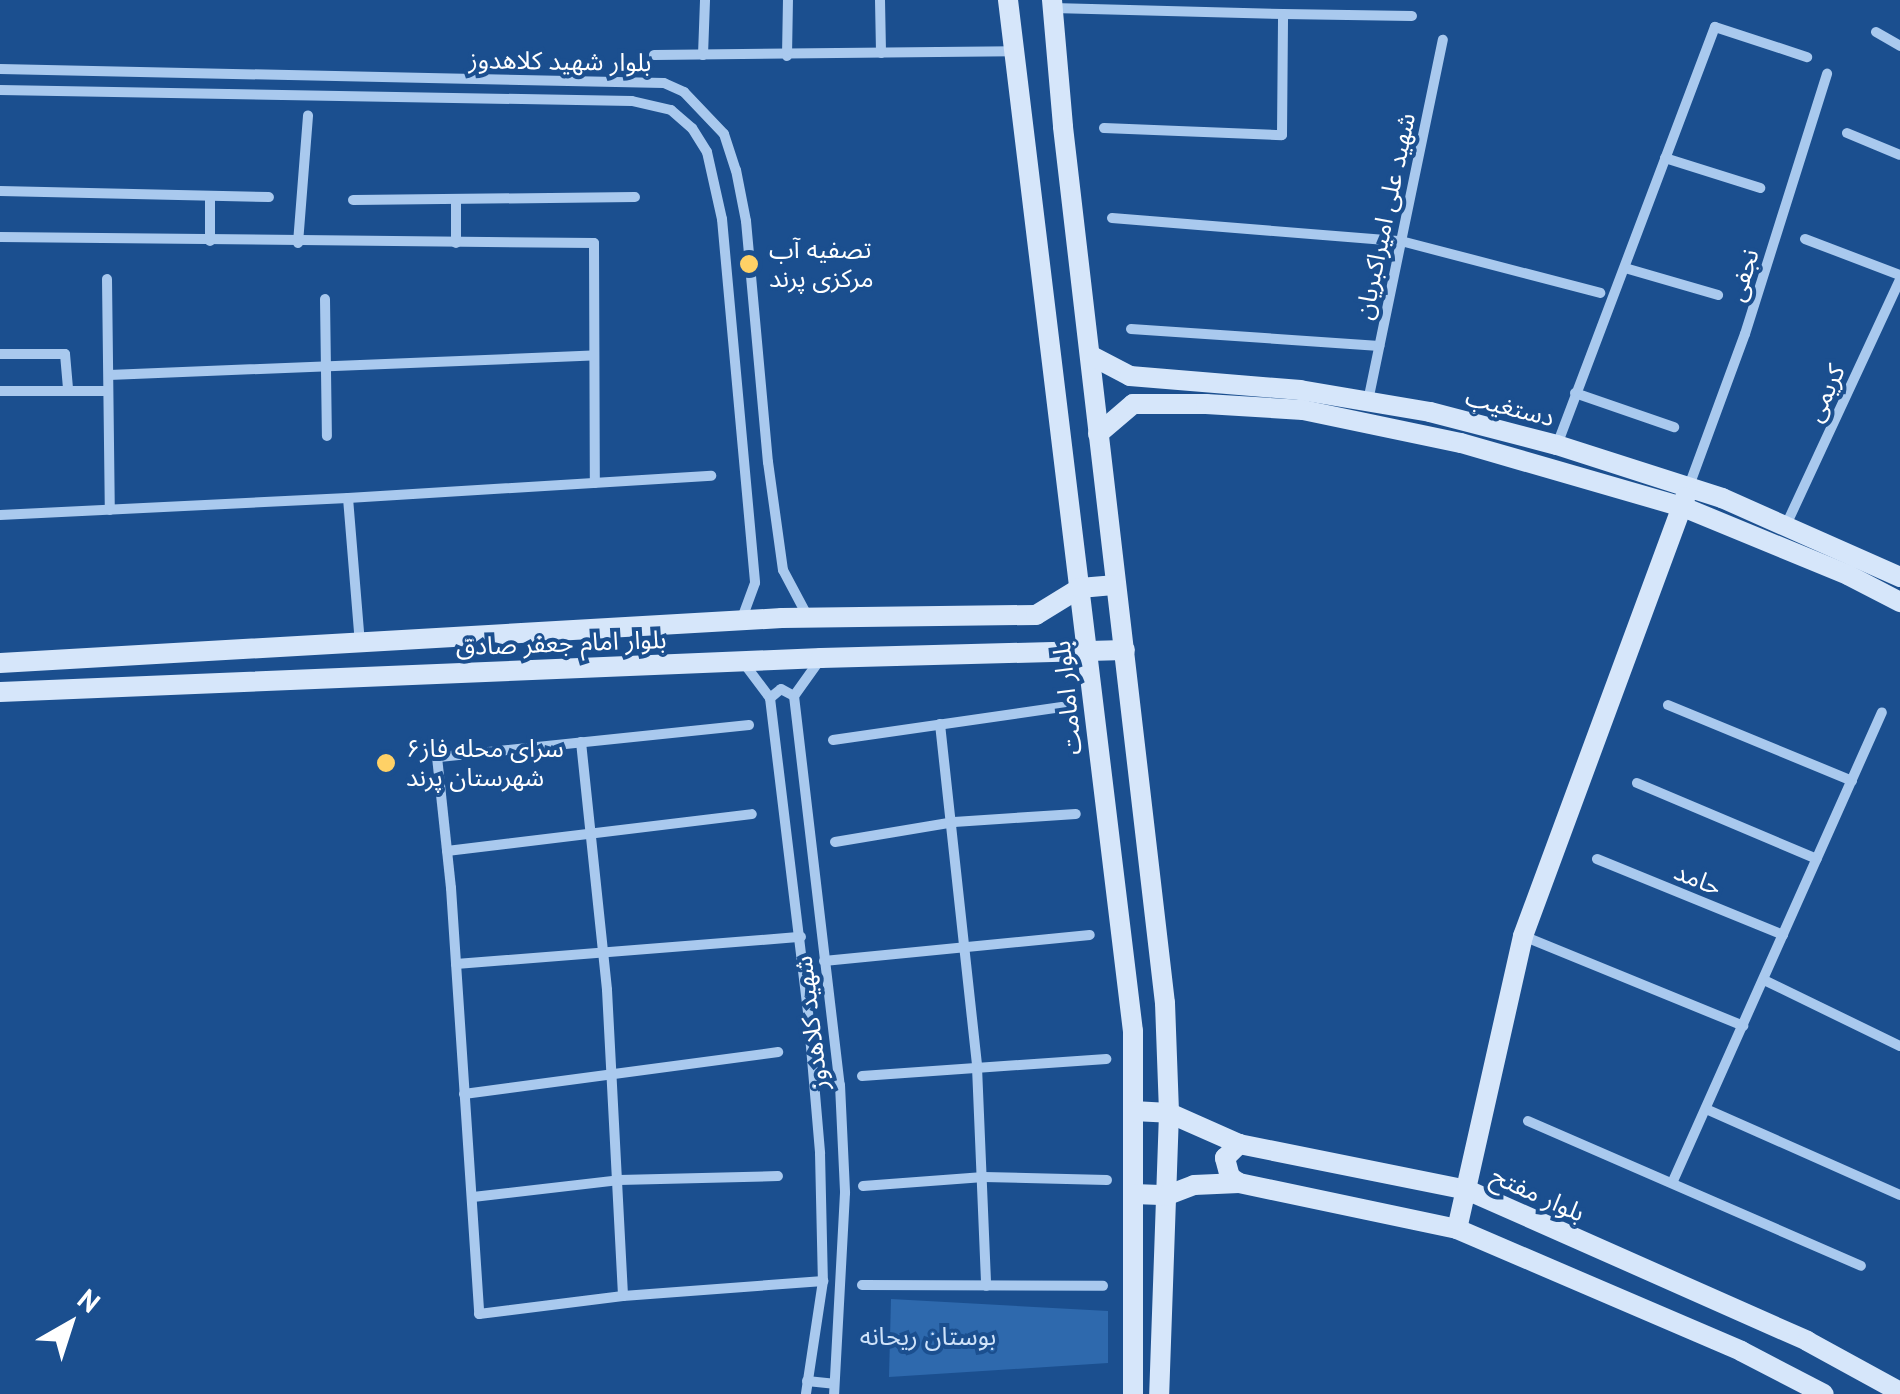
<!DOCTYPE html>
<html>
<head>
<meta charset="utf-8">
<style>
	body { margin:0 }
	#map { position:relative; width:1900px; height:1394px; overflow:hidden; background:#1b4f8f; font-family:"PT Sans","Noto Sans Arabic",sans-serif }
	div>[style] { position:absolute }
	.green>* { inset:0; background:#2e69ad }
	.street>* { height:10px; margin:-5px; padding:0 5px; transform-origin:5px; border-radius:5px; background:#a9c9ee }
	.secondary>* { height:20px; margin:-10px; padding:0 10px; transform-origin:10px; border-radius:10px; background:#d6e6fa }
	.dots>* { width:28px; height:28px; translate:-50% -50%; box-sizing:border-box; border:5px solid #1b4f8f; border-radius:50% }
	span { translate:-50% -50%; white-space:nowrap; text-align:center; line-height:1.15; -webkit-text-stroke:8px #1b4f8f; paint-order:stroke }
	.street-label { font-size:25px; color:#fff }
	.poi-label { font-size:25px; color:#fff }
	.left { translate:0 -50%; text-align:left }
	.park-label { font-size:25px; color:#cfe3fa }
	.north { position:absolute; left:20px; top:1274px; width:100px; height:100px; -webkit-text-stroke:8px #1b4f8f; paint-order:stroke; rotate:39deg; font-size:28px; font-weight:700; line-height:40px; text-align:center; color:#fff }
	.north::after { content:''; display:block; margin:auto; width:35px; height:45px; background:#fff; clip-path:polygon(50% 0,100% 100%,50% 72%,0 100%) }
</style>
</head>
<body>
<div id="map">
	<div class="green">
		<div style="clip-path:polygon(891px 1299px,1108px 1311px,1108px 1363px,889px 1377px)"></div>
	</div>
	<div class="street">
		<div style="left:880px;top:0;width:53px;rotate:88.9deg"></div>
		<div style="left:1053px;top:8px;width:230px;rotate:1.5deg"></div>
		<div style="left:1876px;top:32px;width:28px;rotate:30deg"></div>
		<div style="left:654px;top:55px;width:359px;rotate:-0.6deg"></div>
		<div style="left:703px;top:55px;width:55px;rotate:-87.9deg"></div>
		<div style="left:787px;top:56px;width:56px;rotate:-89deg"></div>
		<div style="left:0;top:69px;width:664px;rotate:1.21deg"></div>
		<div style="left:664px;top:83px;width:22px;rotate:24deg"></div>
		<div style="left:684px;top:92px;width:58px;rotate:46.4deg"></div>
		<div style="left:724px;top:134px;width:38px;rotate:72deg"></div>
		<div style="left:736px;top:170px;width:52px;rotate:78.9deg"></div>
		<div style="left:746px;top:221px;width:242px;rotate:84.8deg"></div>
		<div style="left:768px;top:462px;width:109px;rotate:82.1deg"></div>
		<div style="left:783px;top:570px;width:53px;rotate:62deg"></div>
		<div style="left:0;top:90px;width:632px;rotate:1deg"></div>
		<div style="left:632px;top:101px;width:40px;rotate:13deg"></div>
		<div style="left:671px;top:110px;width:28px;rotate:41deg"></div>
		<div style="left:692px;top:128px;width:28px;rotate:58deg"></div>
		<div style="left:707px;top:152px;width:69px;rotate:77.4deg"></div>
		<div style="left:722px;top:219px;width:365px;rotate:84.8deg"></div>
		<div style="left:755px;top:583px;width:40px;rotate:110.2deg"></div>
		<div style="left:1104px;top:128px;width:178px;rotate:2.3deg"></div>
		<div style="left:1282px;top:135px;width:121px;rotate:-89.5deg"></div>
		<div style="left:1283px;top:14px;width:129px;rotate:0.9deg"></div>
		<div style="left:1847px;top:133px;width:57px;rotate:22.5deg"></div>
		<div style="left:1665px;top:158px;width:100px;rotate:17.5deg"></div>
		<div style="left:0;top:191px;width:269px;rotate:1.3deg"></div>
		<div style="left:353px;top:200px;width:282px;rotate:-0.6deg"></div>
		<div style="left:1112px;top:218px;width:290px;rotate:4.6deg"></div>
		<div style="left:1401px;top:241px;width:206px;rotate:14.6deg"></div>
		<div style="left:0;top:237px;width:594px;rotate:0.58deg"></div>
		<div style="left:594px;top:243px;width:240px;rotate:89.8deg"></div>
		<div style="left:1805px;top:239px;width:102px;rotate:20.8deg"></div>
		<div style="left:210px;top:241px;width:45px;rotate:-90deg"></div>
		<div style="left:298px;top:243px;width:128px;rotate:-85.5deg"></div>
		<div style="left:456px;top:243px;width:42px;rotate:-90deg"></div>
		<div style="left:1625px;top:268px;width:97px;rotate:16.2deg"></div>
		<div style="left:107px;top:279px;width:231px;rotate:89.3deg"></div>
		<div style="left:325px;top:299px;width:137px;rotate:89.2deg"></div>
		<div style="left:1131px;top:329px;width:249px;rotate:3.9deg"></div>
		<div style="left:0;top:354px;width:65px"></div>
		<div style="left:65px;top:354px;width:37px;rotate:85deg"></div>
		<div style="left:109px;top:375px;width:483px;rotate:-2.3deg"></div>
		<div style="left:0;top:391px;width:108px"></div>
		<div style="left:1575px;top:393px;width:105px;rotate:19deg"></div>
		<div style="left:1368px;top:401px;width:369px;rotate:-78.3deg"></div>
		<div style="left:1557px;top:445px;width:447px;rotate:-69.3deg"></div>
		<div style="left:1715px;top:27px;width:97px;rotate:18.1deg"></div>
		<div style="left:1689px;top:486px;width:162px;rotate:-69.8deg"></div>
		<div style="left:1745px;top:334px;width:273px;rotate:-72.5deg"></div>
		<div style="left:0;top:515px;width:348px;rotate:-2.8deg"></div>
		<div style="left:1787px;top:523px;width:268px;rotate:-65.1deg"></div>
		<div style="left:360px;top:644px;width:146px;rotate:-94.7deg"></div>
		<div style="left:348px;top:498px;width:364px;rotate:-3.5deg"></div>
		<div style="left:819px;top:661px;width:43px;rotate:125.5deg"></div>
		<div style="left:794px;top:696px;width:392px;rotate:83.3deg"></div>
		<div style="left:840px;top:1085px;width:108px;rotate:87.3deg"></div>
		<div style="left:845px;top:1193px;width:201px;rotate:93.1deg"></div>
		<div style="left:743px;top:662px;width:45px;rotate:53.1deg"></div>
		<div style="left:770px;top:698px;width:316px;rotate:83.1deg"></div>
		<div style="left:808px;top:1012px;width:142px;rotate:85.1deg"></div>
		<div style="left:820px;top:1153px;width:128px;rotate:88.7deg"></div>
		<div style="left:823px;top:1281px;width:114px;rotate:98.6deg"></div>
		<div style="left:770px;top:698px;width:14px;rotate:-39deg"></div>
		<div style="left:781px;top:689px;width:15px;rotate:28deg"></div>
		<div style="left:1668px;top:705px;width:199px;rotate:22.4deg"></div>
		<div style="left:940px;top:724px;width:345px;rotate:83.8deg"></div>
		<div style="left:977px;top:1067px;width:219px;rotate:87.6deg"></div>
		<div style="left:749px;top:725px;width:314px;rotate:174.1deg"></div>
		<div style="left:437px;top:757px;width:132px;rotate:83.9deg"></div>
		<div style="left:451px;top:888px;width:427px;rotate:86.2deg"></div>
		<div style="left:479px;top:1314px;width:145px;rotate:-7.1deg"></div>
		<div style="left:623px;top:1296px;width:201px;rotate:-4.3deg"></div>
		<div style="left:833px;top:740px;width:231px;rotate:-8.2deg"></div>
		<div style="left:581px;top:742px;width:249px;rotate:84deg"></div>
		<div style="left:607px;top:990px;width:306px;rotate:87deg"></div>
		<div style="left:1637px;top:783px;width:195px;rotate:22.9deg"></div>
		<div style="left:835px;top:842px;width:121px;rotate:-9.5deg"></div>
		<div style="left:954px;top:822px;width:122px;rotate:-3.8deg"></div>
		<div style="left:447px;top:851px;width:307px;rotate:-6.9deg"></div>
		<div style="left:1597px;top:859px;width:201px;rotate:22.2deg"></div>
		<div style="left:1523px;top:936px;width:238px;rotate:22.2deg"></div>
		<div style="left:824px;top:961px;width:267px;rotate:-5.6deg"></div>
		<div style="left:456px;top:964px;width:346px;rotate:-4.5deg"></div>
		<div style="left:1764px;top:980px;width:151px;rotate:25.9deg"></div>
		<div style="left:862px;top:1076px;width:245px;rotate:-4deg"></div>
		<div style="left:464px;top:1094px;width:317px;rotate:-7.6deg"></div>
		<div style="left:1706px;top:1109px;width:212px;rotate:23.9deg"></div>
		<div style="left:1528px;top:1121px;width:363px;rotate:23.5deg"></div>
		<div style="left:1673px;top:1181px;width:513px;rotate:-65.98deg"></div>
		<div style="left:863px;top:1186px;width:121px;rotate:-4.3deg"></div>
		<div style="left:984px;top:1177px;width:123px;rotate:1.4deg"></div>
		<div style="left:473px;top:1197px;width:147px;rotate:-6.6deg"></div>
		<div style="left:619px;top:1180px;width:159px;rotate:-1.4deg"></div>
		<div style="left:862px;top:1285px;width:241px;rotate:0.2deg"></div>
		<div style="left:807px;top:1381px;width:27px;rotate:6deg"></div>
	</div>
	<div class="secondary">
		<div style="left:1008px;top:0;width:1039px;rotate:83.09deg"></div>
		<div style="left:1133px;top:1031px;width:363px;rotate:90deg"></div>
		<div style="left:1052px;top:0;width:127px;rotate:85deg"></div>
		<div style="left:1063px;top:127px;width:882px;rotate:83.36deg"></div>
		<div style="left:1165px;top:1003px;width:110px;rotate:87.9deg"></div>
		<div style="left:1169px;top:1113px;width:281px;rotate:92deg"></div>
		<div style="left:1090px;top:355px;width:45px;rotate:27.7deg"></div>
		<div style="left:1130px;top:376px;width:171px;rotate:4.7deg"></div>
		<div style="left:1300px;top:390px;width:132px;rotate:9.6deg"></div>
		<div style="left:1430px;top:412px;width:131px;rotate:14.6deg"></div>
		<div style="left:1557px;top:445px;width:173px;rotate:17.8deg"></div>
		<div style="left:1722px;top:498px;width:195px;rotate:23.9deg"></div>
		<div style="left:1098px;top:434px;width:46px;rotate:-40.6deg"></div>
		<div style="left:1133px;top:404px;width:73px"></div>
		<div style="left:1206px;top:404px;width:97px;rotate:3.5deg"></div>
		<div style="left:1303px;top:410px;width:161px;rotate:11.8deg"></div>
		<div style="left:1461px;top:443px;width:231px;rotate:16.1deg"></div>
		<div style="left:1683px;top:507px;width:178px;rotate:22.4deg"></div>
		<div style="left:1848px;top:575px;width:59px;rotate:27.4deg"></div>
		<div style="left:0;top:663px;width:783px;rotate:-3.29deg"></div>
		<div style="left:782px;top:618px;width:254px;rotate:-0.7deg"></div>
		<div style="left:1036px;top:615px;width:52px;rotate:-31.5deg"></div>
		<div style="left:1080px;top:588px;width:36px;rotate:-5deg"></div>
		<div style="left:0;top:692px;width:822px;rotate:-2.37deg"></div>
		<div style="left:821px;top:658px;width:304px;rotate:-1.5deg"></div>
		<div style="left:1133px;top:1111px;width:36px;rotate:3deg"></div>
		<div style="left:1169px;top:1113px;width:77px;rotate:23.9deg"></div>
		<div style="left:1239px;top:1144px;width:233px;rotate:11.4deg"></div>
		<div style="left:1467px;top:1190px;width:372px;rotate:23.9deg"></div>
		<div style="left:1807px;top:1341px;width:106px;rotate:28.7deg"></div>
		<div style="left:1239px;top:1183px;width:11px;rotate:-146deg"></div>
		<div style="left:1230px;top:1177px;width:20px;rotate:-105deg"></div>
		<div style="left:1225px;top:1158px;width:20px;rotate:-45deg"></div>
		<div style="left:1133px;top:1194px;width:35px;rotate:2deg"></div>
		<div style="left:1168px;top:1195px;width:28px;rotate:-21deg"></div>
		<div style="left:1194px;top:1185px;width:45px;rotate:-2.5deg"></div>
		<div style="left:1239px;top:1183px;width:223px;rotate:11.9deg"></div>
		<div style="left:1457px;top:1229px;width:309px;rotate:23.2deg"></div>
		<div style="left:1741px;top:1351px;width:93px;rotate:27.4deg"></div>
		<div style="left:1457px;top:1229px;width:300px;rotate:-77.3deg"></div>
		<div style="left:1523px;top:936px;width:468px;rotate:-69.7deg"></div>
	</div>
	<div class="dots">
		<div style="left:749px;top:264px;background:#ffd166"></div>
		<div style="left:386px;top:763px;background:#ffd166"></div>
	</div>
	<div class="street-label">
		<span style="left:560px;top:61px;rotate:1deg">بلوار شهید کلاهدوز</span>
		<span style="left:1385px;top:216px;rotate:-78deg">شهید علی امیراکبریان</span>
		<span style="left:1743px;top:275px;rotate:-73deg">نجفی</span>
		<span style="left:1825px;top:393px;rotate:-65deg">کریمی</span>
		<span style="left:1510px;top:407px;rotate:14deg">دستغیب</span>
		<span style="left:561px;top:643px;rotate:-2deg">بلوار امام جعفر صادق</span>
		<span style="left:1067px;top:698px;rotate:-96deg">بلوار امامت</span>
		<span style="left:1698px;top:879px;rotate:22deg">حامد</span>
		<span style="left:811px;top:1023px;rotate:-97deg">شهید کلاهدوز</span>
		<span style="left:1538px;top:1194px;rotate:24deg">بلوار مفتح</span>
	</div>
	<div class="poi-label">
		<span class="left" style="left:769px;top:264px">تصفیه آب<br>مرکزی پرند</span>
		<span class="left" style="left:406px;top:763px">سرای محله فاز۶<br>شهرستان پرند</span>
	</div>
	<div class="park-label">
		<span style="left:928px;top:1336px">بوستان ریحانه</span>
	</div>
	<div class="north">N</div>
</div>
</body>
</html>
